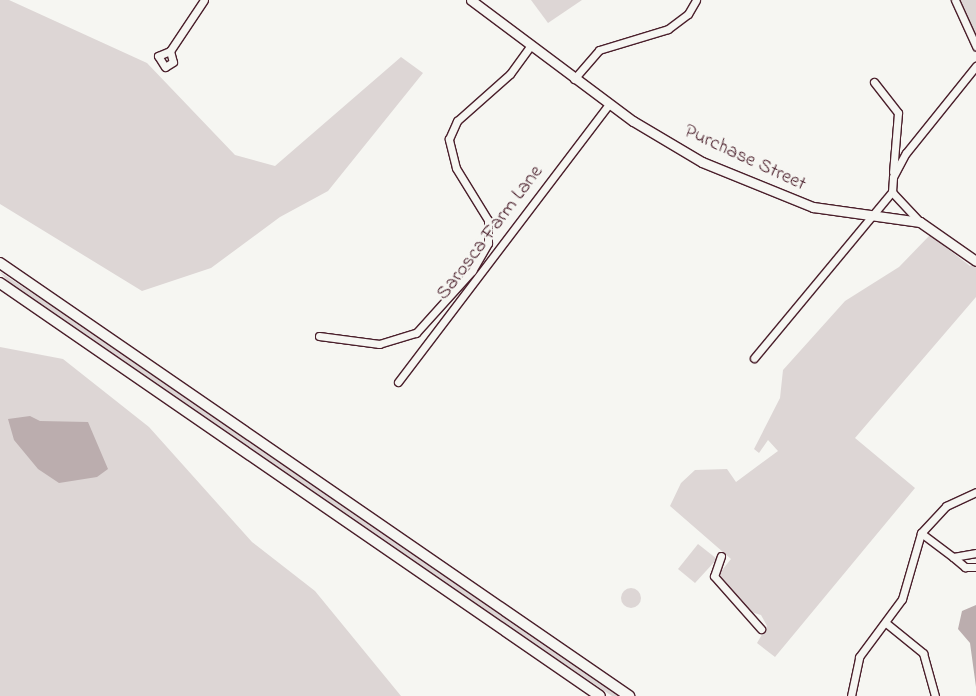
<!DOCTYPE html>
<html>
<head>
<meta charset="utf-8">
<style>
	body { margin:0 }
	#map { position:relative; width:976px; height:696px; overflow:hidden; background:#f6f6f2; font-family:"Indie Flower",sans-serif }
	div>[style] { position:absolute }
	.green>* { inset:0; background:#ddd6d5 }
	.round { border-radius:50% }
	.water>* { inset:0; background:#bbadae }
	.roads { filter:drop-shadow(1px 0 #4a1f2b) drop-shadow(-1px 0 #4a1f2b) drop-shadow(0 1px #4a1f2b) drop-shadow(0 -1px #4a1f2b) }
	.minor>* { height:7px; margin:-3.5px; padding:0 3.5px; transform-origin:3.5px; border-radius:3.5px; background:#f6f6f2 }
	.major>* { height:9px; margin:-4.5px; padding:0 4.5px; transform-origin:4.5px; border-radius:4.5px; background:#f6f6f2 }
	.highway>* { height:10px; margin:-5px; padding:0 5px; transform-origin:5px; border-radius:5px; background:#f6f6f2 }
	span { translate:-50% -50%; white-space:nowrap; text-align:center; line-height:1.15; -webkit-text-stroke:4.5px #f6f6f2; paint-order:stroke }
	.street-label { font-size:20px; color:#4a1f2b }
</style>
</head>
<body>
<div id="map">
	<div class="green">
		<div style="clip-path:polygon(0 0,9px 0,147px 63px,235px 155px,275px 166px,401px 57px,423px 73px,328px 191px,280px 217px,211px 268px,142px 291px,0 204px)"></div>
		<div style="clip-path:polygon(531px 0,582px 0,548px 23px)"></div>
		<div style="clip-path:polygon(959px 0,976px 0,976px 38px)"></div>
		<div style="clip-path:polygon(930px 235px,970px 266px,976px 262px,976px 297px,855px 438px,915px 488px,775px 657px,757px 643px,767px 626px,761px 615px,751px 612px,719px 574px,731px 559px,670px 506px,681px 483px,695px 470px,727px 469px,736px 482px,778px 451px,768px 440px,759px 453px,754px 449px,780px 398px,783px 370px,845px 301px,899px 267px)"></div>
		<div style="clip-path:polygon(0 272px,83px 326px,619px 696px,612px 696px,462px 595px,10px 284px)"></div>
		<div style="clip-path:polygon(0 347px,63px 359px,149px 427px,252px 542px,315px 591px,401px 696px,0 696px)"></div>
		<div style="clip-path:polygon(698px 544px,717px 559px,695px 583px,678px 569px)"></div>
		<div class="round" style="left:621px;top:588px;width:20px;height:20px"></div>
	</div>
	<div class="water">
		<div style="clip-path:polygon(30px 416px,40px 421px,88px 422px,108px 469px,97px 477px,59px 483px,38px 469px,14px 440px,8px 419px)"></div>
		<div style="clip-path:polygon(976px 605px,976px 687px,970px 643px,958px 629px,962px 611px)"></div>
	</div>
	<div class="roads">
		<div class="minor">
			<div style="left:955px;top:0;width:51px;rotate:65.5deg"></div>
			<div style="left:170px;top:51px;width:11px;rotate:75deg"></div>
			<div style="left:173px;top:62px;width:9px;rotate:148deg"></div>
			<div style="left:165px;top:67px;width:13px;rotate:-122deg"></div>
			<div style="left:158px;top:56px;width:13px;rotate:-23deg"></div>
			<div style="left:170px;top:51px;width:61px;rotate:-56.3deg"></div>
			<div style="left:574px;top:79px;width:38px;rotate:-49deg"></div>
			<div style="left:599px;top:50px;width:72px;rotate:-16.9deg"></div>
			<div style="left:668px;top:29px;width:25px;rotate:-37deg"></div>
			<div style="left:688px;top:14px;width:16px;rotate:-60deg"></div>
			<div style="left:874px;top:82px;width:39px;rotate:52deg"></div>
			<div style="left:898px;top:113px;width:59px;rotate:94.8deg"></div>
			<div style="left:920px;top:222px;width:41px;rotate:-133deg"></div>
			<div style="left:892px;top:192px;width:15px;rotate:-86deg"></div>
			<div style="left:893px;top:177px;width:27px;rotate:-62deg"></div>
			<div style="left:906px;top:153px;width:112px;rotate:-51.2deg"></div>
			<div style="left:319px;top:336px;width:61px;rotate:7.6deg"></div>
			<div style="left:379px;top:344px;width:39px;rotate:-17deg"></div>
			<div style="left:416px;top:333px;width:84px;rotate:-47.9deg"></div>
			<div style="left:472px;top:271px;width:32px;rotate:-60deg"></div>
			<div style="left:488px;top:243px;width:23px;rotate:-90deg"></div>
			<div style="left:488px;top:220px;width:61px;rotate:-121.6deg"></div>
			<div style="left:456px;top:168px;width:30px;rotate:-104deg"></div>
			<div style="left:449px;top:139px;width:20px;rotate:-66deg"></div>
			<div style="left:457px;top:121px;width:71px;rotate:-41.6deg"></div>
			<div style="left:510px;top:74px;width:32px;rotate:-54deg"></div>
			<div style="left:754px;top:358px;width:216px;rotate:-50.3deg"></div>
			<div style="left:398px;top:382px;width:349px;rotate:-52.8deg"></div>
			<div style="left:921px;top:533px;width:40px;rotate:37deg"></div>
			<div style="left:976px;top:553px;width:23px;rotate:170deg"></div>
			<div style="left:953px;top:557px;width:16px;rotate:40deg"></div>
			<div style="left:965px;top:567px;width:11px"></div>
			<div style="left:721px;top:556px;width:21px;rotate:109deg"></div>
			<div style="left:714px;top:576px;width:71px;rotate:48.4deg"></div>
			<div style="left:886px;top:623px;width:48px;rotate:39deg"></div>
			<div style="left:923px;top:653px;width:45px;rotate:74.4deg"></div>
			<div style="left:851px;top:696px;width:40px;rotate:-78deg"></div>
			<div style="left:859px;top:657px;width:72px;rotate:-53.4deg"></div>
			<div style="left:902px;top:599px;width:69px;rotate:-73.9deg"></div>
			<div style="left:921px;top:533px;width:37px;rotate:-47deg"></div>
			<div style="left:946px;top:506px;width:33px;rotate:-25deg"></div>
		</div>
		<div class="major">
			<div style="left:471px;top:0;width:202px;rotate:36.8deg"></div>
			<div style="left:633px;top:121px;width:80px;rotate:30.7deg"></div>
			<div style="left:702px;top:162px;width:120px;rotate:22.1deg"></div>
			<div style="left:813px;top:207px;width:108px;rotate:8deg"></div>
			<div style="left:920px;top:222px;width:68px;rotate:34.9deg"></div>
		</div>
		<div class="highway">
			<div style="left:0;top:263px;width:764px;rotate:34.54deg"></div>
			<div style="left:0;top:283px;width:728px;rotate:34.54deg"></div>
		</div>
	</div>
	<div class="street-label">
		<span style="left:745px;top:158px;rotate:25deg">Purchase Street</span>
		<span style="left:490px;top:233px;rotate:-53deg">Sarosca Farm Lane</span>
	</div>
</div>
</body>
</html>
